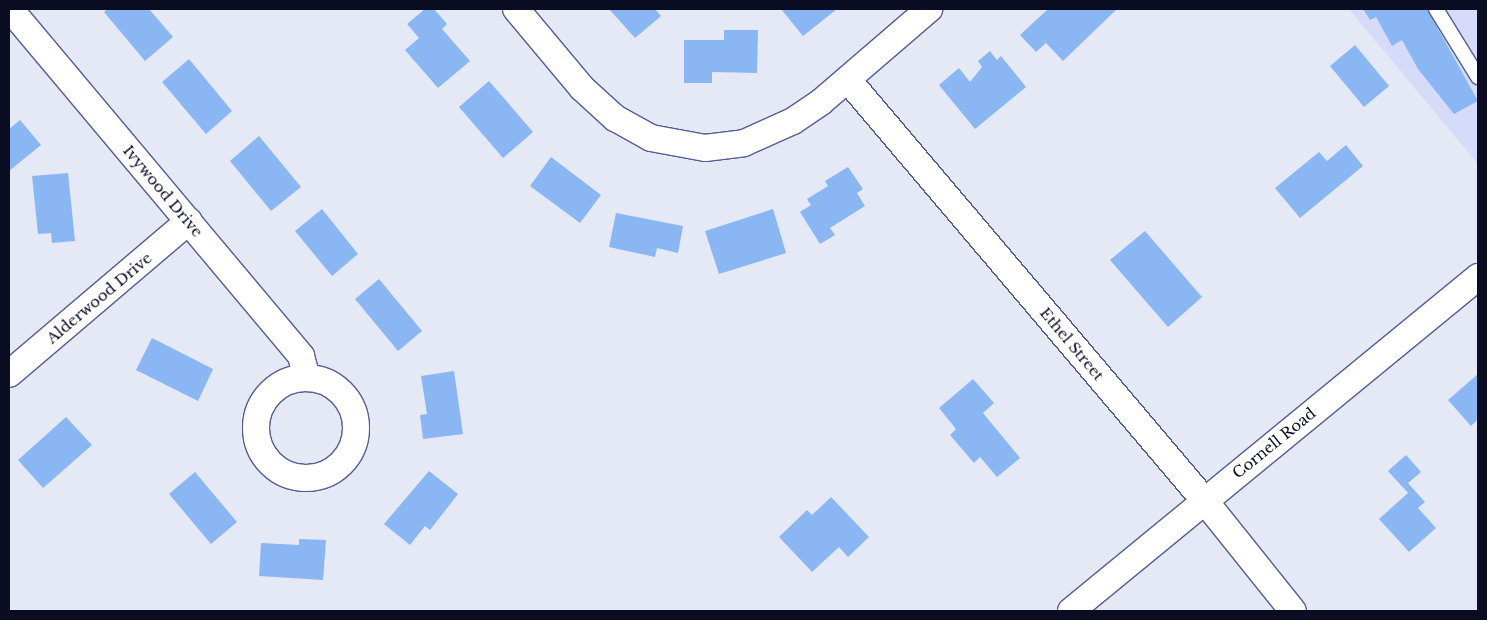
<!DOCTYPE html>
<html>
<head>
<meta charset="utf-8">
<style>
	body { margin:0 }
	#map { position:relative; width:1487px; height:620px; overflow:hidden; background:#e5e8f5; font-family:"Libre Baskerville",serif }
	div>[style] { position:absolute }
	.built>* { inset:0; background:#d5dbf8 }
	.building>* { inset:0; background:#8ab7f3 }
	.roads { filter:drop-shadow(1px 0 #555d95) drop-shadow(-1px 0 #555d95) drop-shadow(0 1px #555d95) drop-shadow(0 -1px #555d95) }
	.service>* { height:14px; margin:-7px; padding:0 7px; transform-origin:7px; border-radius:7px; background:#fff }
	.minor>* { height:26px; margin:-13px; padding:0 13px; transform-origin:13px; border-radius:13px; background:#fff }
	.minor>.ring { margin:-13px; padding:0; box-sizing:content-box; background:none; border:26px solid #fff; border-radius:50% }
	span { translate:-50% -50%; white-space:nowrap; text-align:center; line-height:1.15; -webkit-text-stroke:4.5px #fff; paint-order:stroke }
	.street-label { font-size:15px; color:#0a0c22 }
	.frame { position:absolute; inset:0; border:10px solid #0a0c22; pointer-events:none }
</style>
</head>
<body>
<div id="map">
	<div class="built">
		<div style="clip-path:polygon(1349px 9px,1478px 9px,1478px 164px)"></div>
	</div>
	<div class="building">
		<div style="clip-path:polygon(108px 9px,149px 9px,173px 37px,145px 61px,104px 12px)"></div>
		<div style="clip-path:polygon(425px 9px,434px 9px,447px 24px,442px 29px,470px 61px,438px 88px,405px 50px,419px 38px,407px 24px)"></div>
		<div style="clip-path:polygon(609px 9px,655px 9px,661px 16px,635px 38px)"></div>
		<div style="clip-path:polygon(781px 9px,837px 9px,803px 36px)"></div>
		<div style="clip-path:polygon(1048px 9px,1117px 9px,1063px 61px,1046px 43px,1036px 52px,1020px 35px)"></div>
		<div style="clip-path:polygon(1363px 9px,1427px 9px,1478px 101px,1454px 114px,1418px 69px,1402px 40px,1392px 46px,1376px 17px,1370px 20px)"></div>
		<div style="clip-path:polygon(724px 30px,758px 30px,757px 73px,712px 72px,712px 83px,684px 83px,684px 40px,724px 40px)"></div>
		<div style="clip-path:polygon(1355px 45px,1389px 86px,1364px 107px,1330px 66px)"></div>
		<div style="clip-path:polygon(990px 51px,997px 60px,1001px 56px,1026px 87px,975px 129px,939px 85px,959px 68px,970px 82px,982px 67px,978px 61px)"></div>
		<div style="clip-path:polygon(189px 59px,232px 111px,206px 134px,162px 82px)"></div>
		<div style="clip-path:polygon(489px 81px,533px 132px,503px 158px,459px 107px)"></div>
		<div style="clip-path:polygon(20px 120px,41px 145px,9px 171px,9px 129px)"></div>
		<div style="clip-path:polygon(259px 136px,301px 187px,271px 211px,230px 161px)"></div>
		<div style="clip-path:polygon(1346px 145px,1363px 166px,1300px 218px,1275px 188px,1319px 152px,1327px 161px)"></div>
		<div style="clip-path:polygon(551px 157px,601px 195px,580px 223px,530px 186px)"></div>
		<div style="clip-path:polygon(848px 167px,863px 189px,857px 193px,865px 206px,830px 228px,835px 235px,820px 244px,800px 212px,811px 205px,807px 199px,828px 186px,825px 181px)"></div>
		<div style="clip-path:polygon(68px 173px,75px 241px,52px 243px,51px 233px,38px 234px,32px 176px)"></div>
		<div style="clip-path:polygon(322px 209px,358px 254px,332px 276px,295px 231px)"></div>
		<div style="clip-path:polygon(773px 209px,786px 253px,719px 274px,705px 231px)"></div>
		<div style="clip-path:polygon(616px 213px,683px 226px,678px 253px,657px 248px,655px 257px,609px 247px)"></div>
		<div style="clip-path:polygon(1145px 231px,1202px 297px,1168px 327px,1110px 260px)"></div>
		<div style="clip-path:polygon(379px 279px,422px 331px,398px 351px,355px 299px)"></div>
		<div style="clip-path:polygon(152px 338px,213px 369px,198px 401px,136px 370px)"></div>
		<div style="clip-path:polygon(454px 371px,463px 434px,423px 439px,420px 415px,427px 414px,421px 376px)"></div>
		<div style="clip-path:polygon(1478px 374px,1478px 419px,1471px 426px,1448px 400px)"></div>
		<div style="clip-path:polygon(973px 379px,994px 403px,983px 413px,1020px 458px,997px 477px,980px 457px,974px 463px,950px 435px,956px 429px,939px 408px)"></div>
		<div style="clip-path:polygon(66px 417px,92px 445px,43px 488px,18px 460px)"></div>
		<div style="clip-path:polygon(1406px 455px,1421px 472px,1408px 483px,1425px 502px,1418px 508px,1436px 528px,1409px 552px,1379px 519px,1408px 493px,1388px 471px)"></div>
		<div style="clip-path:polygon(429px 471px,458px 494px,430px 530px,425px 526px,410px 545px,384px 524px)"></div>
		<div style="clip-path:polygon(195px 472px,237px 522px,211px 544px,169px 494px)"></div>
		<div style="clip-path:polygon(831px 497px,869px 537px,848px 557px,839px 547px,812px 572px,779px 537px,807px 510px,812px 515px)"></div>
		<div style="clip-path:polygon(299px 539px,326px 540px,323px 580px,259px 576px,261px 543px,299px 545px)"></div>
	</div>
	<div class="roads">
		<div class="service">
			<div style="left:1436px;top:9px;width:80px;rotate:58.3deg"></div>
		</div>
		<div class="minor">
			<div style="left:10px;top:9px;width:453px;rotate:50deg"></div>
			<div style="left:301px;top:356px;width:23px;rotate:75deg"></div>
			<div style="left:516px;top:9px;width:103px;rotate:50.1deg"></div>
			<div style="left:582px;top:88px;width:45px;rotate:42.3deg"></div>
			<div style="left:615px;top:118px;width:41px;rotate:29.1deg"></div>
			<div style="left:651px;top:138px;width:55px;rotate:10.5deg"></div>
			<div style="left:705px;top:148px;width:39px;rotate:-7deg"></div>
			<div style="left:744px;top:143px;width:54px;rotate:-24.2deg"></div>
			<div style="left:793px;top:121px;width:34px;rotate:-34deg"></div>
			<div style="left:821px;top:102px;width:143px;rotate:-40.7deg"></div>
			<div style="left:848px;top:80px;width:551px;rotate:49.71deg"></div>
			<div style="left:1204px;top:500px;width:142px;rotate:51.3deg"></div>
			<div style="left:9px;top:374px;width:236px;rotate:-40.4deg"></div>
			<div class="ring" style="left:256px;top:378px;width:74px;height:74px"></div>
			<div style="left:1071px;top:611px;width:527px;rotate:-39.37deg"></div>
		</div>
	</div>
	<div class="street-label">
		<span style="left:163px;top:191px;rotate:50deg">Ivywood Drive</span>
		<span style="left:99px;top:298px;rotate:-40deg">Alderwood Drive</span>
		<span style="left:1072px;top:344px;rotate:50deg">Ethel Street</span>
		<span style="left:1274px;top:443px;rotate:-39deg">Cornell Road</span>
	</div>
	<div class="frame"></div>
</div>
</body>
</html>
